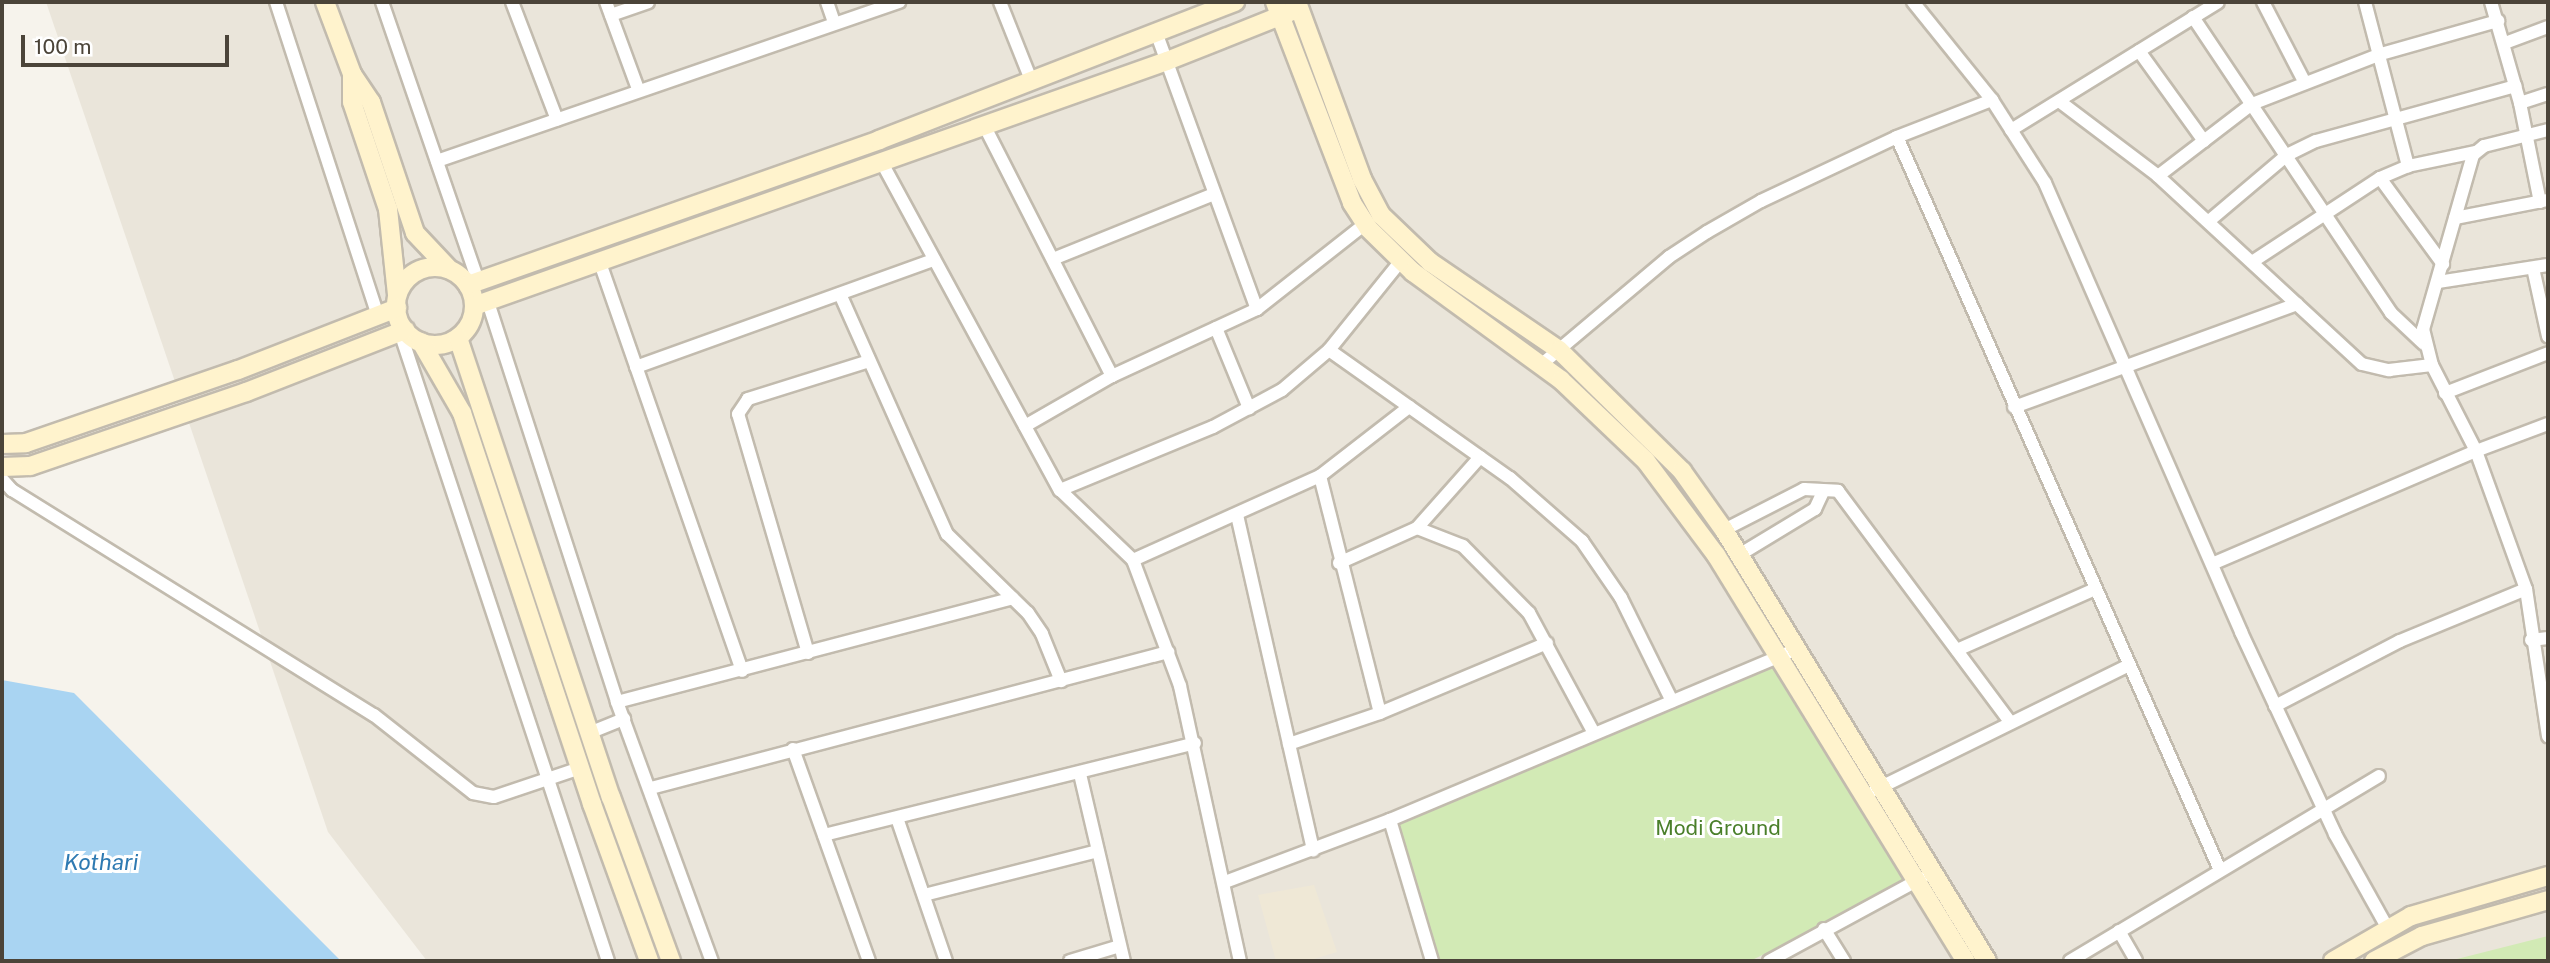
<!DOCTYPE html>
<html>
<head>
<meta charset="utf-8">
<style>
	body { margin:0 }
	#map { position:relative; width:2550px; height:963px; overflow:hidden; background:#f6f3ec; font-family:"Public Sans",sans-serif }
	div>[style] { position:absolute }
	.residential>* { inset:0; background:#eae5da }
	.education>* { inset:0; background:#efe8d6 }
	.green>* { inset:0; background:#d2eab5 }
	.water>* { inset:0; background:#a9d4f2 }
	.roads { filter:drop-shadow(2px 0 #c2bbae) drop-shadow(-2px 0 #c2bbae) drop-shadow(0 2px #c2bbae) drop-shadow(0 -2px #c2bbae) }
	.street>* { height:12px; margin:-6px; padding:0 6px; transform-origin:6px; border-radius:6px; background:#fff }
	.secondary>* { height:18px; margin:-9px; padding:0 9px; transform-origin:9px; border-radius:9px; background:#fff3cd }
	.secondary>.ring { margin:-9px; padding:0; box-sizing:content-box; background:none; border:18px solid #fff3cd; border-radius:50% }
	span { translate:-50% -50%; white-space:nowrap; text-align:center; line-height:1.15; -webkit-text-stroke:6px #fff; paint-order:stroke }
	.park-label { font-size:21px; color:#4a7f2a }
	.water-label { font-size:23px; color:#2e7ab2; font-style:italic }
	.frame { position:absolute; inset:0; border:4px solid #4b4439; pointer-events:none }
	.scale { position:absolute; left:21px; top:35px; width:208px; height:32px; box-sizing:border-box; border:4px solid #4b4439; border-top:0; padding-left:9px; font-size:21px; line-height:24px; white-space:nowrap; color:#4b4439; -webkit-text-stroke:5px #fff; paint-order:stroke }
</style>
</head>
<body>
<div id="map">
	<div class="residential">
		<div style="clip-path:polygon(46px 2px,2548px 2px,2548px 961px,427px 961px,328px 832px)"></div>
	</div>
	<div class="education">
		<div style="clip-path:polygon(1314px 885px,1337px 952px,1307px 961px,1276px 961px,1258px 895px)"></div>
	</div>
	<div class="green">
		<div style="clip-path:polygon(1773px 659px,1917px 880px,1750px 961px,1433px 961px,1390px 820px)"></div>
		<div style="clip-path:polygon(2548px 936px,2548px 961px,2449px 961px)"></div>
	</div>
	<div class="water">
		<div style="clip-path:polygon(2px 680px,74px 693px,341px 961px,2px 961px)"></div>
	</div>
	<div class="roads">
		<div class="street">
			<div style="left:276px;top:2px;width:329px;rotate:72deg"></div>
			<div style="left:382px;top:2px;width:295px;rotate:71deg"></div>
			<div style="left:512px;top:2px;width:126px;rotate:69.1deg"></div>
			<div style="left:606px;top:2px;width:93px;rotate:69.8deg"></div>
			<div style="left:827px;top:2px;width:21px;rotate:71deg"></div>
			<div style="left:1000px;top:2px;width:84px;rotate:68.3deg"></div>
			<div style="left:1913px;top:2px;width:126px;rotate:51.1deg"></div>
			<div style="left:1992px;top:100px;width:98px;rotate:57.4deg"></div>
			<div style="left:2045px;top:183px;width:490px;rotate:66.4deg"></div>
			<div style="left:2241px;top:632px;width:223px;rotate:65deg"></div>
			<div style="left:2335px;top:834px;width:109px;rotate:60.8deg"></div>
			<div style="left:2263px;top:2px;width:91px;rotate:62.6deg"></div>
			<div style="left:2365px;top:2px;width:170px;rotate:75.3deg"></div>
			<div style="left:2491px;top:2px;width:105px;rotate:74deg"></div>
			<div style="left:2520px;top:103px;width:101px;rotate:78.6deg"></div>
			<div style="left:611px;top:15px;width:39px;rotate:-19deg"></div>
			<div style="left:2193px;top:17px;width:356px;rotate:56.2deg"></div>
			<div style="left:2391px;top:313px;width:45px;rotate:43.2deg"></div>
			<div style="left:1156px;top:32px;width:295px;rotate:70deg"></div>
			<div style="left:2505px;top:43px;width:46px;rotate:-20.4deg"></div>
			<div style="left:2139px;top:51px;width:111px;rotate:54.2deg"></div>
			<div style="left:2059px;top:101px;width:124px;rotate:37.1deg"></div>
			<div style="left:2158px;top:176px;width:277px;rotate:42.7deg"></div>
			<div style="left:2362px;top:364px;width:28px;rotate:13deg"></div>
			<div style="left:2389px;top:370px;width:43px;rotate:-6.6deg"></div>
			<div style="left:2520px;top:103px;width:29px;rotate:-18deg"></div>
			<div style="left:984px;top:125px;width:282px;rotate:63deg"></div>
			<div style="left:2011px;top:130px;width:243px;rotate:-31.7deg"></div>
			<div style="left:2548px;top:130px;width:66px;rotate:166deg"></div>
			<div style="left:2484px;top:146px;width:14px;rotate:141deg"></div>
			<div style="left:2473px;top:155px;width:181px;rotate:106deg"></div>
			<div style="left:2423px;top:329px;width:37px;rotate:76deg"></div>
			<div style="left:2432px;top:365px;width:97px;rotate:62.9deg"></div>
			<div style="left:2476px;top:451px;width:77px;rotate:-20.6deg"></div>
			<div style="left:1897px;top:137px;width:801px;rotate:66.22deg"></div>
			<div style="left:437px;top:161px;width:489px;rotate:-19deg"></div>
			<div style="left:881px;top:161px;width:375px;rotate:61.5deg"></div>
			<div style="left:1060px;top:490px;width:101px;rotate:43.8deg"></div>
			<div style="left:1133px;top:560px;width:134px;rotate:69.5deg"></div>
			<div style="left:1180px;top:686px;width:281px;rotate:77.7deg"></div>
			<div style="left:2158px;top:176px;width:118px;rotate:-37.5deg"></div>
			<div style="left:2252px;top:104px;width:138px;rotate:-21.2deg"></div>
			<div style="left:2381px;top:54px;width:122px;rotate:-15.8deg"></div>
			<div style="left:2380px;top:178px;width:107px;rotate:53.8deg"></div>
			<div style="left:2455px;top:218px;width:95px;rotate:-11deg"></div>
			<div style="left:2209px;top:221px;width:102px;rotate:-40.2deg"></div>
			<div style="left:2287px;top:155px;width:32px;rotate:-26deg"></div>
			<div style="left:2316px;top:141px;width:207px;rotate:-15.4deg"></div>
			<div style="left:1053px;top:259px;width:174px;rotate:-22deg"></div>
			<div style="left:599px;top:260px;width:435px;rotate:70.8deg"></div>
			<div style="left:2252px;top:262px;width:153px;rotate:-33.3deg"></div>
			<div style="left:2380px;top:178px;width:30px;rotate:-23deg"></div>
			<div style="left:2408px;top:166px;width:68px;rotate:-11.8deg"></div>
			<div style="left:2533px;top:268px;width:70px;rotate:77.6deg"></div>
			<div style="left:2438px;top:282px;width:111px;rotate:-8.8deg"></div>
			<div style="left:840px;top:294px;width:263px;rotate:66deg"></div>
			<div style="left:947px;top:534px;width:113px;rotate:44.3deg"></div>
			<div style="left:1028px;top:613px;width:25px;rotate:56deg"></div>
			<div style="left:1042px;top:634px;width:51px;rotate:68deg"></div>
			<div style="left:487px;top:299px;width:423px;rotate:72.1deg"></div>
			<div style="left:617px;top:702px;width:276px;rotate:69.9deg"></div>
			<div style="left:1216px;top:328px;width:87px;rotate:67.6deg"></div>
			<div style="left:400px;top:332px;width:662px;rotate:71.7deg"></div>
			<div style="left:1329px;top:350px;width:222px;rotate:35.3deg"></div>
			<div style="left:1510px;top:478px;width:96px;rotate:41.2deg"></div>
			<div style="left:1582px;top:541px;width:69px;rotate:55.6deg"></div>
			<div style="left:1621px;top:598px;width:115px;rotate:63.7deg"></div>
			<div style="left:1542px;top:364px;width:166px;rotate:-40.1deg"></div>
			<div style="left:1669px;top:257px;width:45px;rotate:-33.3deg"></div>
			<div style="left:1707px;top:232px;width:62px;rotate:-29.9deg"></div>
			<div style="left:1761px;top:201px;width:150px;rotate:-25.2deg"></div>
			<div style="left:1897px;top:137px;width:102px;rotate:-21.3deg"></div>
			<div style="left:636px;top:367px;width:317px;rotate:-19.8deg"></div>
			<div style="left:2445px;top:393px;width:110px;rotate:-21.2deg"></div>
			<div style="left:2014px;top:407px;width:301px;rotate:-20deg"></div>
			<div style="left:1025px;top:426px;width:100px;rotate:-29.9deg"></div>
			<div style="left:1112px;top:376px;width:160px;rotate:-24.8deg"></div>
			<div style="left:1257px;top:309px;width:137px;rotate:-38.2deg"></div>
			<div style="left:1320px;top:476px;width:244px;rotate:75.8deg"></div>
			<div style="left:2px;top:479px;width:15px;rotate:48deg"></div>
			<div style="left:12px;top:490px;width:426px;rotate:31.9deg"></div>
			<div style="left:374px;top:715px;width:126px;rotate:38.2deg"></div>
			<div style="left:473px;top:793px;width:21px;rotate:11deg"></div>
			<div style="left:494px;top:797px;width:91px;rotate:-18.6deg"></div>
			<div style="left:1060px;top:490px;width:165px;rotate:-22.4deg"></div>
			<div style="left:1213px;top:427px;width:78px;rotate:-28.2deg"></div>
			<div style="left:1282px;top:390px;width:62px;rotate:-40.4deg"></div>
			<div style="left:1329px;top:350px;width:113px;rotate:-51.1deg"></div>
			<div style="left:1237px;top:515px;width:344px;rotate:77.2deg"></div>
			<div style="left:1417px;top:528px;width:95px;rotate:-48.4deg"></div>
			<div style="left:1724px;top:530px;width:90px;rotate:-27.1deg"></div>
			<div style="left:1804px;top:489px;width:34px;rotate:3deg"></div>
			<div style="left:1838px;top:491px;width:289px;rotate:53.3deg"></div>
			<div style="left:1739px;top:555px;width:89px;rotate:-31.2deg"></div>
			<div style="left:1815px;top:509px;width:19px;rotate:-65deg"></div>
			<div style="left:1133px;top:560px;width:205px;rotate:-24.2deg"></div>
			<div style="left:1320px;top:476px;width:113px;rotate:-37.8deg"></div>
			<div style="left:1339px;top:563px;width:85px;rotate:-24.2deg"></div>
			<div style="left:1417px;top:528px;width:49px;rotate:21.4deg"></div>
			<div style="left:1463px;top:546px;width:94px;rotate:45.4deg"></div>
			<div style="left:1529px;top:613px;width:136px;rotate:61.6deg"></div>
			<div style="left:2212px;top:564px;width:287px;rotate:-23.2deg"></div>
			<div style="left:2476px;top:451px;width:147px;rotate:70.1deg"></div>
			<div style="left:2526px;top:589px;width:149px;rotate:81.5deg"></div>
			<div style="left:2531px;top:640px;width:17px;rotate:-7deg"></div>
			<div style="left:1957px;top:650px;width:151px;rotate:-23.8deg"></div>
			<div style="left:808px;top:653px;width:249px;rotate:-106.3deg"></div>
			<div style="left:738px;top:414px;width:18px;rotate:-56deg"></div>
			<div style="left:748px;top:399px;width:127px;rotate:-17.4deg"></div>
			<div style="left:617px;top:702px;width:409px;rotate:-14.7deg"></div>
			<div style="left:2275px;top:706px;width:141px;rotate:-27.5deg"></div>
			<div style="left:2400px;top:641px;width:136px;rotate:-22.4deg"></div>
			<div style="left:589px;top:733px;width:38px;rotate:-22deg"></div>
			<div style="left:1289px;top:744px;width:96px;rotate:-18.8deg"></div>
			<div style="left:1380px;top:713px;width:181px;rotate:-22.7deg"></div>
			<div style="left:793px;top:749px;width:225px;rotate:70.3deg"></div>
			<div style="left:1080px;top:774px;width:192px;rotate:76.8deg"></div>
			<div style="left:651px;top:788px;width:535px;rotate:-14.74deg"></div>
			<div style="left:1875px;top:790px;width:283px;rotate:-26.2deg"></div>
			<div style="left:897px;top:818px;width:151px;rotate:71.1deg"></div>
			<div style="left:1390px;top:820px;width:147px;rotate:73.4deg"></div>
			<div style="left:824px;top:835px;width:382px;rotate:-13.9deg"></div>
			<div style="left:1225px;top:882px;width:176px;rotate:-20.6deg"></div>
			<div style="left:1390px;top:820px;width:438px;rotate:-22.8deg"></div>
			<div style="left:924px;top:895px;width:179px;rotate:-14.2deg"></div>
			<div style="left:1824px;top:929px;width:38px;rotate:58deg"></div>
			<div style="left:2119px;top:931px;width:34px;rotate:60deg"></div>
			<div style="left:1070px;top:961px;width:52px;rotate:-16.7deg"></div>
			<div style="left:1769px;top:961px;width:174px;rotate:-28.5deg"></div>
			<div style="left:2070px;top:961px;width:360px;rotate:-30.9deg"></div>
		</div>
		<div class="secondary">
			<div style="left:325px;top:2px;width:77px;rotate:69.4deg"></div>
			<div style="left:352px;top:74px;width:34px;rotate:56deg"></div>
			<div style="left:371px;top:102px;width:138px;rotate:71.4deg"></div>
			<div style="left:415px;top:233px;width:50px;rotate:46.6deg"></div>
			<div style="left:1275px;top:2px;width:215px;rotate:69deg"></div>
			<div style="left:1352px;top:203px;width:30px;rotate:57deg"></div>
			<div style="left:1368px;top:228px;width:63px;rotate:44.4deg"></div>
			<div style="left:1413px;top:272px;width:183px;rotate:36.1deg"></div>
			<div style="left:1561px;top:380px;width:117px;rotate:43.6deg"></div>
			<div style="left:1646px;top:461px;width:117px;rotate:53.3deg"></div>
			<div style="left:1716px;top:555px;width:477px;rotate:58.4deg"></div>
			<div style="left:1297px;top:2px;width:189px;rotate:69.8deg"></div>
			<div style="left:1362px;top:179px;width:41px;rotate:62.2deg"></div>
			<div style="left:1381px;top:215px;width:68px;rotate:43.8deg"></div>
			<div style="left:1430px;top:262px;width:156px;rotate:34.3deg"></div>
			<div style="left:1559px;top:350px;width:173px;rotate:44.5deg"></div>
			<div style="left:1682px;top:471px;width:72px;rotate:54.6deg"></div>
			<div style="left:1724px;top:530px;width:505px;rotate:58.61deg"></div>
			<div style="left:352px;top:74px;width:28px;rotate:90deg"></div>
			<div style="left:352px;top:102px;width:113px;rotate:71.4deg"></div>
			<div style="left:388px;top:209px;width:86px;rotate:84deg"></div>
			<div class="ring" style="left:396px;top:267px;width:60px;height:60px"></div>
			<div style="left:468px;top:285px;width:436px;rotate:-19.4deg"></div>
			<div style="left:879px;top:140px;width:382px;rotate:-21.2deg"></div>
			<div style="left:474px;top:306px;width:735px;rotate:-19.47deg"></div>
			<div style="left:1167px;top:61px;width:132px;rotate:-21.7deg"></div>
			<div style="left:458px;top:338px;width:484px;rotate:71.6deg"></div>
			<div style="left:611px;top:797px;width:175px;rotate:69.9deg"></div>
			<div style="left:421px;top:342px;width:82px;rotate:60deg"></div>
			<div style="left:462px;top:413px;width:412px;rotate:71.6deg"></div>
			<div style="left:592px;top:804px;width:167px;rotate:70deg"></div>
			<div style="left:2px;top:444px;width:24px;rotate:-2deg"></div>
			<div style="left:26px;top:443px;width:224px;rotate:-19deg"></div>
			<div style="left:238px;top:370px;width:171px;rotate:-21.3deg"></div>
			<div style="left:2px;top:467px;width:28px;rotate:-2deg"></div>
			<div style="left:30px;top:466px;width:228px;rotate:-18.9deg"></div>
			<div style="left:246px;top:392px;width:171px;rotate:-21.3deg"></div>
			<div style="left:2333px;top:961px;width:90px;rotate:-30deg"></div>
			<div style="left:2411px;top:916px;width:143px;rotate:-16.3deg"></div>
			<div style="left:2374px;top:961px;width:54px;rotate:-27.5deg"></div>
			<div style="left:2422px;top:936px;width:131px;rotate:-15.9deg"></div>
		</div>
	</div>
	<div class="park-label">
		<span style="left:1718px;top:828px">Modi Ground</span>
	</div>
	<div class="water-label">
		<span style="left:101px;top:862px">Kothari</span>
	</div>
	<div class="frame"></div>
	<div class="scale">100 m</div>
</div>
</body>
</html>
